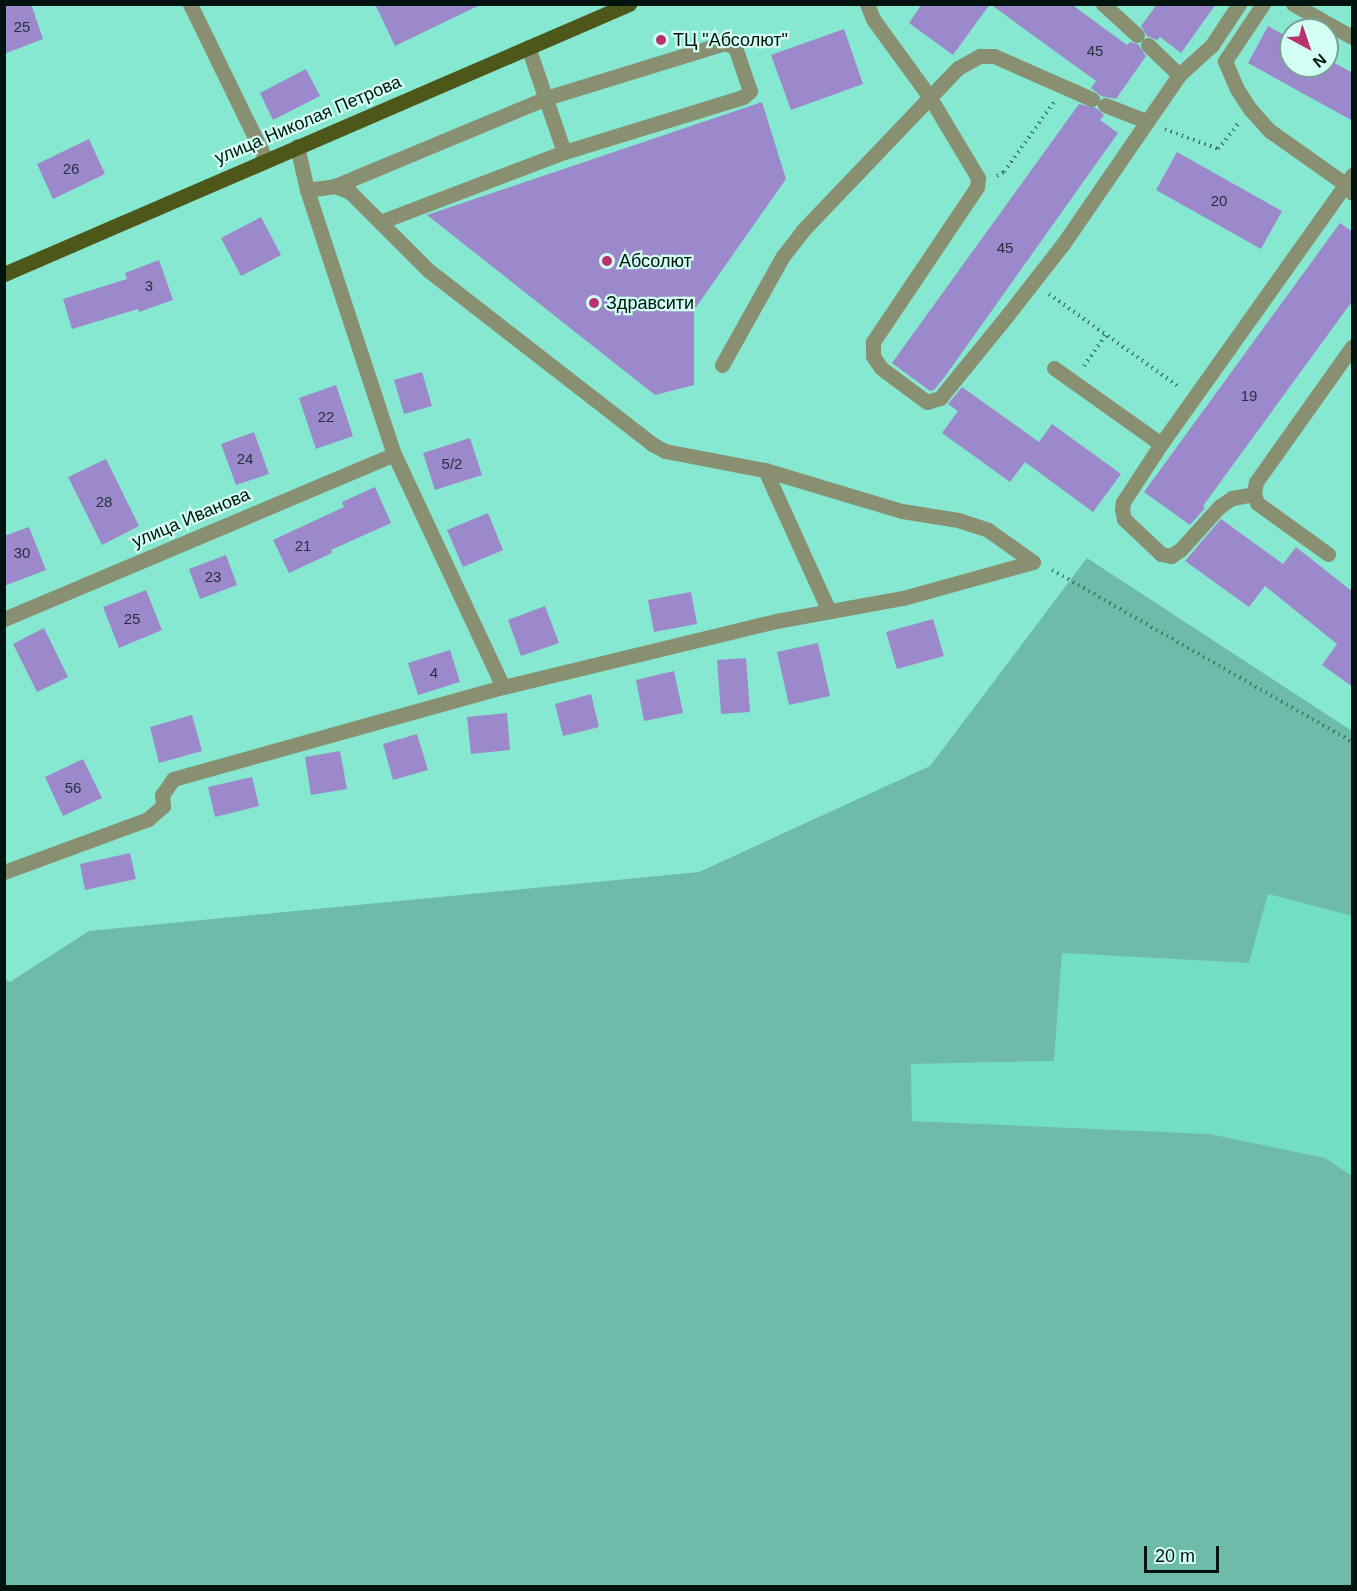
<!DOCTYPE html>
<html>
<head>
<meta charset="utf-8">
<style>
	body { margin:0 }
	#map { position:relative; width:1357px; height:1591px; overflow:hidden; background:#87e8d1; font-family:Helvetica,sans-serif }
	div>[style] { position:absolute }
	.built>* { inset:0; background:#72dfc5 }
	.green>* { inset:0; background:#6ebba9 }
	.building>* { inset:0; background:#9c89cc }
	.path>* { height:4px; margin-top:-2px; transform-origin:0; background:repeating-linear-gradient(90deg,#41796c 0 1.5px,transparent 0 6px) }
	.minor>* { height:15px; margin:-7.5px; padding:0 7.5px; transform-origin:7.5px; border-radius:7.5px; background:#898f71 }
	.major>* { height:15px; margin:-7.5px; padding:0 7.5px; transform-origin:7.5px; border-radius:7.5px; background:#4e571a }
	.dots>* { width:16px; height:16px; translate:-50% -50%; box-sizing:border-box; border:3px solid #d1fff2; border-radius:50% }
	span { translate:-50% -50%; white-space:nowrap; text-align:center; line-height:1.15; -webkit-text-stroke:4.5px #d1fff2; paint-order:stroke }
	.number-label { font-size:15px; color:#28303e }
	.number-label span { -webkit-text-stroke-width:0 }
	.poi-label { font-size:18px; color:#01130f }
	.left { translate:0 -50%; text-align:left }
	.street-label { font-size:18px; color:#01130f }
	.frame { position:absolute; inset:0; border:6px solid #01130f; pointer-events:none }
	.north { position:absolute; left:1279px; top:18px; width:60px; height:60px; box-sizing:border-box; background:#d1fff2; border:2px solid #7ea197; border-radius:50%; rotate:140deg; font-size:16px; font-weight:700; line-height:24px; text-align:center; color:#01130f }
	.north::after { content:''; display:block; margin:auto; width:21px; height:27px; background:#b93171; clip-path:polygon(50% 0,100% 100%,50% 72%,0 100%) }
	.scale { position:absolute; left:1144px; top:1546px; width:75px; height:27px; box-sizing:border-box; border:3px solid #01130f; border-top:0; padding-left:8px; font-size:18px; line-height:21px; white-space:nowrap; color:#01130f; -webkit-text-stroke:4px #d1fff2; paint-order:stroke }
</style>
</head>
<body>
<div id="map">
	<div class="built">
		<div style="clip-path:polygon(1268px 894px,1352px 916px,1352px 1176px,1325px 1158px,1210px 1134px,912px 1121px,911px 1064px,1054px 1061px,1062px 953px,1249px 963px)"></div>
	</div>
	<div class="green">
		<div style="clip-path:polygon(1087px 558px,1352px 731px,1352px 916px,1268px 894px,1249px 963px,1062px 953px,1054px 1061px,911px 1064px,912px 1121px,1210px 1134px,1325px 1158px,1352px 1176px,1352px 1586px,5px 1586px,5px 979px,10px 982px,89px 931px,699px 872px,930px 766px)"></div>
	</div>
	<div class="building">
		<div style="clip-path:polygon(4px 4px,31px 4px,43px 39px,4px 54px)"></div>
		<div style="clip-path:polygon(375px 4px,482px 4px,395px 46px)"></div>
		<div style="clip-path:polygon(922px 4px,990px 4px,953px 55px,909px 23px)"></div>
		<div style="clip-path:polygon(990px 4px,1071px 4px,1127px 45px,1130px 42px,1138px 44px,1146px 56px,1116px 99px,1101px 96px,1091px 88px,1096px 81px)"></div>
		<div style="clip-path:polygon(1157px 4px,1216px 4px,1181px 53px,1160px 37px,1157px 40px,1147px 36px,1141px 26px)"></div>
		<div style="clip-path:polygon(1268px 26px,1291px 39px,1291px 66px,1327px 66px,1327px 59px,1353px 73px,1353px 121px,1248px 63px)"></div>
		<div style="clip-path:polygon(844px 29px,863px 84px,791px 110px,771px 55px)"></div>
		<div style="clip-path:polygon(306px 69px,320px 96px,273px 120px,260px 93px)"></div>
		<div style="clip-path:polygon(762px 102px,786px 179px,694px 310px,694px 385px,655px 395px,427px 215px)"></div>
		<div style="clip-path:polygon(1079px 104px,1096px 108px,1104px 115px,1100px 120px,1118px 133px,946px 375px,934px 390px,930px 391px,892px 363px)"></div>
		<div style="clip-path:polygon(89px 139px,105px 174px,53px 199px,37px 164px)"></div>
		<div style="clip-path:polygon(1177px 152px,1282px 211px,1261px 249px,1156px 190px)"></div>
		<div style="clip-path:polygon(261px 217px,281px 255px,241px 276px,221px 238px)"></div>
		<div style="clip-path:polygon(1340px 223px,1353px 232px,1353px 300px,1203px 506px,1205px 508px,1190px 525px,1144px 492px)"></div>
		<div style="clip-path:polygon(159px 260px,173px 300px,139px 312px,138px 309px,72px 329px,63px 299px,127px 279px,125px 273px)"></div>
		<div style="clip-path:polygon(422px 372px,432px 406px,404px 414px,394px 380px)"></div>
		<div style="clip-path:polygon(336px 385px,353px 436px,316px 449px,299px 398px)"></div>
		<div style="clip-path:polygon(962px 387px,1039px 442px,1052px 424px,1121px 474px,1093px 512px,1025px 462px,1010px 482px,942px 433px,958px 411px,948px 404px)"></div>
		<div style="clip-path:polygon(254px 432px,269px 474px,236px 485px,221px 444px)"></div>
		<div style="clip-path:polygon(470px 438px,482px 475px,435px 490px,423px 453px)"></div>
		<div style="clip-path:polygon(106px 459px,139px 526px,102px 545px,68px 477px)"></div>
		<div style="clip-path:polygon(375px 487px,391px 523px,331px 550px,332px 553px,289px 573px,273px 540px,344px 507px,342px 502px)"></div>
		<div style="clip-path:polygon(488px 513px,503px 550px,463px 567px,447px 530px)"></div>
		<div style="clip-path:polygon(1221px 519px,1283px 564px,1296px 547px,1353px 592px,1353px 687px,1322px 665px,1337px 644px,1265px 586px,1249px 607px,1185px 561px)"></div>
		<div style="clip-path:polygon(29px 527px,46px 570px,4px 586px,4px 536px)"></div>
		<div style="clip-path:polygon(226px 555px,237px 585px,200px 599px,189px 569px)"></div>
		<div style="clip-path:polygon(146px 590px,162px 630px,119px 648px,103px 607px)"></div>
		<div style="clip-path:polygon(691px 592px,697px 624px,654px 632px,648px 600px)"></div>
		<div style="clip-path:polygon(545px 606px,559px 643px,521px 656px,508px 620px)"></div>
		<div style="clip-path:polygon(933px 619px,944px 656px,897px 669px,886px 632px)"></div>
		<div style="clip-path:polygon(44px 628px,68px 677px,37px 692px,13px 644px)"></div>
		<div style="clip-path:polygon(818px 643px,830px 696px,789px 705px,777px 652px)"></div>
		<div style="clip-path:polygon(450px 650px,460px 682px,418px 695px,408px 663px)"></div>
		<div style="clip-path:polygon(746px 658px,750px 712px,721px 714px,717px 660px)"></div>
		<div style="clip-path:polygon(674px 671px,683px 713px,644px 721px,636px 680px)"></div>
		<div style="clip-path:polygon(591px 694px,599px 727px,563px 736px,555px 704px)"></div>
		<div style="clip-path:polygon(507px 713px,510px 750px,471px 754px,467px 717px)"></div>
		<div style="clip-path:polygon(192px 715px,202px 751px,159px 763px,150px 727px)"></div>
		<div style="clip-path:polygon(417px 734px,428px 770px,393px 780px,383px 744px)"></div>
		<div style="clip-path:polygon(340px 751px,347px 789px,311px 795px,305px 757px)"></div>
		<div style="clip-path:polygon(83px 759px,102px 798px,63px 816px,45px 777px)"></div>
		<div style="clip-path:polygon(252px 777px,259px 806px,215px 817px,208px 787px)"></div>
		<div style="clip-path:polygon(130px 853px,136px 879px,85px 890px,80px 864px)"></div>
	</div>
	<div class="path">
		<div style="left:1165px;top:129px;width:57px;rotate:20.7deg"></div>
		<div style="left:1218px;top:149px;width:32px;rotate:-51deg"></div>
		<div style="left:997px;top:176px;width:8px;rotate:-30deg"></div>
		<div style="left:1004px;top:172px;width:86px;rotate:-54.5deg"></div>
		<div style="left:1049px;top:294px;width:158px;rotate:35.5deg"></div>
		<div style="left:1084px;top:366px;width:38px;rotate:-55deg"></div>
		<div style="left:1052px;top:570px;width:346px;rotate:29.8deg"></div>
	</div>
	<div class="minor">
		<div style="left:190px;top:4px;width:174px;rotate:64deg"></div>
		<div style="left:867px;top:4px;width:16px;rotate:68deg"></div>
		<div style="left:873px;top:19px;width:95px;rotate:54deg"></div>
		<div style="left:929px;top:96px;width:96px;rotate:59.1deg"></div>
		<div style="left:978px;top:178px;width:9px;rotate:96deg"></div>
		<div style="left:977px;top:187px;width:187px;rotate:123.9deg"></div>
		<div style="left:873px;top:342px;width:14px;rotate:90deg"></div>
		<div style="left:873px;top:356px;width:14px;rotate:56deg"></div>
		<div style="left:881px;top:368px;width:57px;rotate:36.5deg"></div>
		<div style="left:927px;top:402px;width:14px;rotate:-17deg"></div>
		<div style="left:940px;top:398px;width:109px;rotate:-50.9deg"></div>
		<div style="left:1009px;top:313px;width:88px;rotate:-52deg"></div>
		<div style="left:1063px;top:244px;width:205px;rotate:-55.5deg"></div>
		<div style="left:1179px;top:75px;width:45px;rotate:-42.3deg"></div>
		<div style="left:1212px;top:45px;width:49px;rotate:-56.6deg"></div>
		<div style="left:1103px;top:4px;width:46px;rotate:42.4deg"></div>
		<div style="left:1263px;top:4px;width:69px;rotate:123.7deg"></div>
		<div style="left:1225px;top:61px;width:30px;rotate:67deg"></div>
		<div style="left:1237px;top:89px;width:24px;rotate:57deg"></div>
		<div style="left:1250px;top:109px;width:30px;rotate:48deg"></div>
		<div style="left:1270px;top:131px;width:92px;rotate:35.2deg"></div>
		<div style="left:1345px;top:184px;width:11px;rotate:52deg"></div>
		<div style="left:1293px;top:4px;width:68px;rotate:29.2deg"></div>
		<div style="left:1148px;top:45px;width:43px;rotate:44.1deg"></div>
		<div style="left:1105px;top:105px;width:44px;rotate:21.3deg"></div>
		<div style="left:297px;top:146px;width:45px;rotate:77.2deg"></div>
		<div style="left:307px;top:190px;width:278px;rotate:71.8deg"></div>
		<div style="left:394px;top:454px;width:257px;rotate:64.9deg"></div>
		<div style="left:335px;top:186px;width:229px;rotate:-22.6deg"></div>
		<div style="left:546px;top:98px;width:187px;rotate:-17.1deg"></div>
		<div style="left:725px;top:43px;width:11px;rotate:22deg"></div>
		<div style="left:735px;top:47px;width:46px;rotate:71.2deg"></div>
		<div style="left:750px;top:91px;width:9px;rotate:139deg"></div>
		<div style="left:743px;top:97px;width:187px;rotate:162.9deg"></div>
		<div style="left:307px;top:190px;width:28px;rotate:-8deg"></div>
		<div style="left:335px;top:186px;width:16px;rotate:22deg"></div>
		<div style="left:350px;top:192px;width:110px;rotate:45deg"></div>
		<div style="left:428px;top:270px;width:284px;rotate:37.8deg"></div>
		<div style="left:652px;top:444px;width:15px;rotate:28deg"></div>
		<div style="left:665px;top:451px;width:102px;rotate:10.8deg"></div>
		<div style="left:765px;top:470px;width:143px;rotate:16.7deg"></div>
		<div style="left:902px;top:511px;width:57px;rotate:9.1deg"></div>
		<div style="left:958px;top:520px;width:32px;rotate:18deg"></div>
		<div style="left:988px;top:530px;width:55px;rotate:35.4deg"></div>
		<div style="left:380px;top:222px;width:197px;rotate:-20.8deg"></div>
		<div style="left:564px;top:152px;width:111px;rotate:-108.9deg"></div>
		<div style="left:722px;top:365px;width:125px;rotate:-60.8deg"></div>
		<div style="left:783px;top:256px;width:34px;rotate:-52deg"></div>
		<div style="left:804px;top:229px;width:223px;rotate:-46.3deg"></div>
		<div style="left:958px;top:68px;width:25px;rotate:-29deg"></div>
		<div style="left:980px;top:56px;width:14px"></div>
		<div style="left:994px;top:56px;width:107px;rotate:23.7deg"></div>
		<div style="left:1054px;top:368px;width:131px;rotate:35.4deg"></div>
		<div style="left:1161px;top:444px;width:330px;rotate:-54.6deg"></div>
		<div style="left:1161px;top:444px;width:69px;rotate:123.2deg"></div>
		<div style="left:1123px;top:502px;width:7px;rotate:98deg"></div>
		<div style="left:1122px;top:509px;width:10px;rotate:79deg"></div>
		<div style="left:1124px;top:519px;width:51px;rotate:43.4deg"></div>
		<div style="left:1161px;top:554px;width:10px;rotate:11deg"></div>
		<div style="left:1171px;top:556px;width:12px;rotate:-35deg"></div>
		<div style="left:1181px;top:549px;width:57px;rotate:-47.9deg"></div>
		<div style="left:1219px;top:507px;width:16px;rotate:-35deg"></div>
		<div style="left:1232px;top:498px;width:22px;rotate:-10deg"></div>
		<div style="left:765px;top:470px;width:155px;rotate:65.6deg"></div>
		<div style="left:1328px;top:554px;width:87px;rotate:-144.3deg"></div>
		<div style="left:1257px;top:503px;width:9px;rotate:-108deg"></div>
		<div style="left:1254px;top:494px;width:12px;rotate:-81deg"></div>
		<div style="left:1256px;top:482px;width:166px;rotate:-54.6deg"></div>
		<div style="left:4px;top:619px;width:423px;rotate:-22.9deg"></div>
		<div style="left:4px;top:872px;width:153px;rotate:-20.2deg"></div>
		<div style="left:148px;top:819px;width:20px;rotate:-41deg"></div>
		<div style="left:163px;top:806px;width:11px;rotate:-95deg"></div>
		<div style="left:162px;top:795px;width:19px;rotate:-55deg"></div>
		<div style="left:173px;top:779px;width:343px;rotate:-15.6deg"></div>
		<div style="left:503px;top:687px;width:281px;rotate:-13.6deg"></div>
		<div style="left:776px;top:621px;width:129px;rotate:-10.3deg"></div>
		<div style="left:903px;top:598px;width:135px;rotate:-15.5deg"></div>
	</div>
	<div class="major">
		<div style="left:4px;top:274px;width:681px;rotate:-23.36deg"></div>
	</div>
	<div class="dots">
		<div style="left:661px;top:40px;background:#b93171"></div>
		<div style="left:607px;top:261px;background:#b93171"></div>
		<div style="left:594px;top:303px;background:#b93171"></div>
	</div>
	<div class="number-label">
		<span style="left:22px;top:27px">25</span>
		<span style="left:1095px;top:51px">45</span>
		<span style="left:71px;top:169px">26</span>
		<span style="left:1219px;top:201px">20</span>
		<span style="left:1005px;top:248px">45</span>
		<span style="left:149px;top:286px">3</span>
		<span style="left:1249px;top:396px">19</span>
		<span style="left:326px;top:417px">22</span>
		<span style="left:245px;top:459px">24</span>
		<span style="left:452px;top:464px">5/2</span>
		<span style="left:104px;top:502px">28</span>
		<span style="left:303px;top:546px">21</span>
		<span style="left:22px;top:553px">30</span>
		<span style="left:213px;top:577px">23</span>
		<span style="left:132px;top:619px">25</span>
		<span style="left:434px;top:673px">4</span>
		<span style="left:73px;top:788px">56</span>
	</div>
	<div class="poi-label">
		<span class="left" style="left:673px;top:40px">ТЦ "Абсолют"</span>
		<span class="left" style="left:619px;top:261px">Абсолют</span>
		<span class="left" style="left:606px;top:303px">Здравсити</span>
	</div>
	<div class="street-label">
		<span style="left:308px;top:120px;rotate:-23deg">улица Николая Петрова</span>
		<span style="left:191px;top:518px;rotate:-23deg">улица Иванова</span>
	</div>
	<div class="frame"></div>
	<div class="north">N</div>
	<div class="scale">20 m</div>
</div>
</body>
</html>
